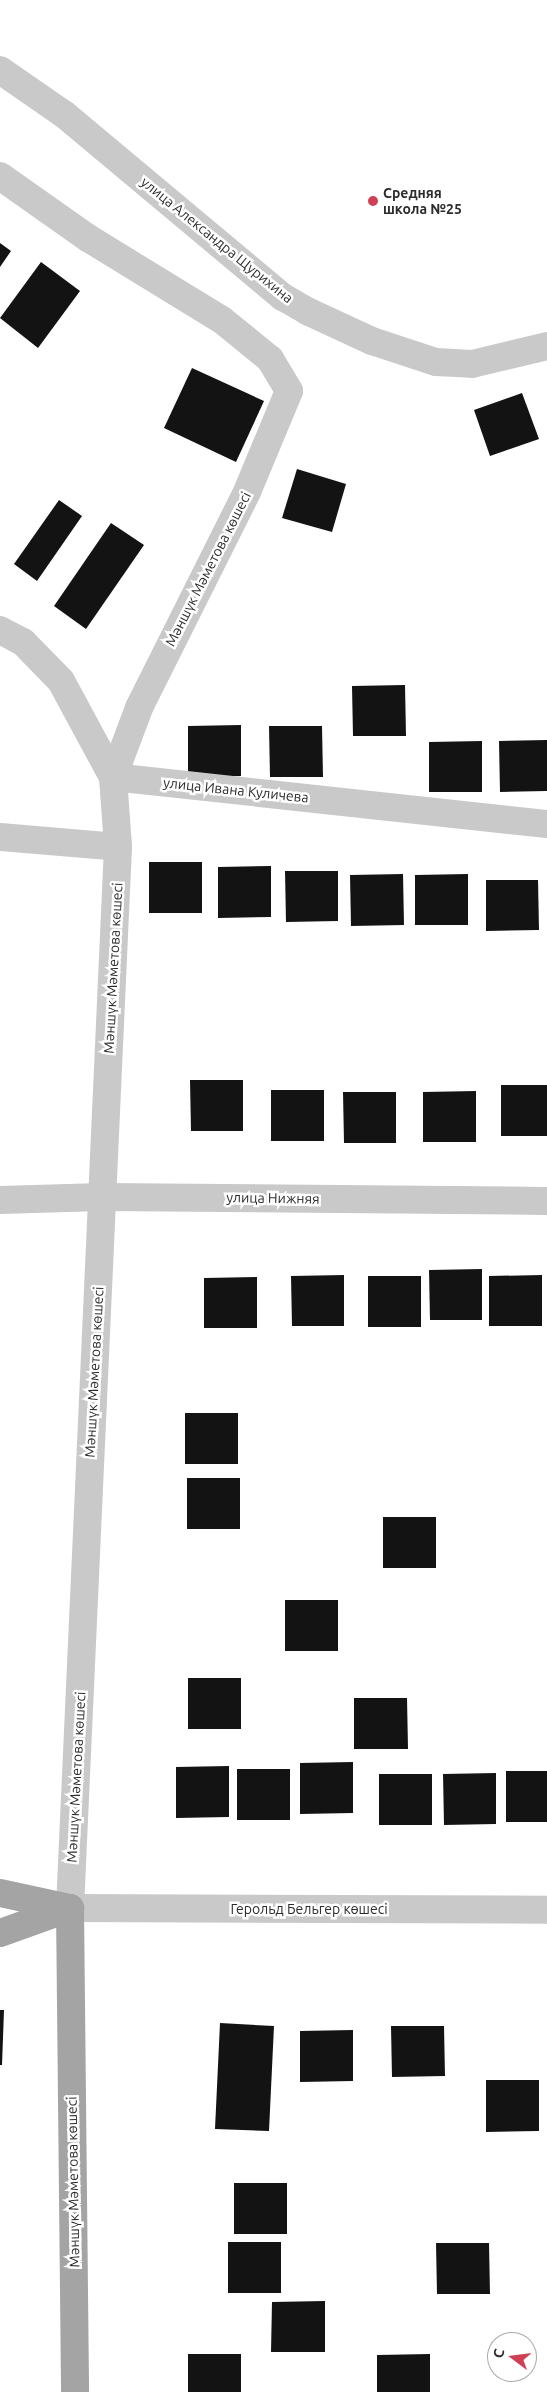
<!DOCTYPE html>
<html>
<head>
<meta charset="utf-8">
<style>
	body { margin:0 }
	#map { position:relative; width:547px; height:2392px; overflow:hidden; background:#fff; font-family:Ubuntu,sans-serif }
	div>[style] { position:absolute }
	.building>* { inset:0; background:#131313 }
	.minor>* { height:28px; margin:-14px; padding:0 14px; transform-origin:14px; border-radius:14px; background:#c9c9c9 }
	.major>* { height:28px; margin:-14px; padding:0 14px; transform-origin:14px; border-radius:14px; background:#a4a4a4 }
	.dots>* { width:14px; height:14px; translate:-50% -50%; box-sizing:border-box; border:2px solid #fff; border-radius:50% }
	span { translate:-50% -50%; white-space:nowrap; text-align:center; line-height:1.15; -webkit-text-stroke:5px #fff; paint-order:stroke }
	.poi-label { font-size:14px; color:#2c2c2c; font-weight:700 }
	.left { translate:0 -50%; text-align:left }
	.street-label { font-size:14px; color:#2c2c2c }
	.north { position:absolute; left:487px; top:2332px; width:50px; height:50px; box-sizing:border-box; background:#fff; border:1px solid #ababab; border-radius:50%; rotate:285deg; font-size:14px; font-weight:700; line-height:20px; text-align:center; color:#2c2c2c }
	.north::after { content:''; display:block; margin:auto; width:18px; height:22px; background:#d04054; clip-path:polygon(50% 0,100% 100%,50% 72%,0 100%) }
</style>
</head>
<body>
<div id="map">
	<div class="building">
		<div style="clip-path:polygon(0 243px,11px 251px,0 267px)"></div>
		<div style="clip-path:polygon(41px 262px,80px 291px,38px 348px,0 318px)"></div>
		<div style="clip-path:polygon(192px 368px,264px 401px,236px 462px,164px 428px)"></div>
		<div style="clip-path:polygon(522px 393px,539px 439px,490px 456px,474px 410px)"></div>
		<div style="clip-path:polygon(297px 469px,346px 484px,332px 532px,282px 518px)"></div>
		<div style="clip-path:polygon(59px 500px,82px 516px,37px 581px,14px 564px)"></div>
		<div style="clip-path:polygon(111px 523px,144px 545px,86px 629px,54px 606px)"></div>
		<div style="clip-path:polygon(405px 685px,406px 736px,353px 736px,352px 686px)"></div>
		<div style="clip-path:polygon(241px 725px,241px 776px,188px 777px,188px 726px)"></div>
		<div style="clip-path:polygon(269px 726px,322px 726px,323px 777px,270px 777px)"></div>
		<div style="clip-path:polygon(547px 740px,547px 791px,500px 792px,499px 741px)"></div>
		<div style="clip-path:polygon(482px 741px,482px 792px,429px 792px,429px 742px)"></div>
		<div style="clip-path:polygon(149px 862px,202px 862px,202px 913px,149px 913px)"></div>
		<div style="clip-path:polygon(271px 866px,271px 917px,218px 918px,218px 867px)"></div>
		<div style="clip-path:polygon(285px 871px,338px 871px,338px 921px,286px 922px)"></div>
		<div style="clip-path:polygon(403px 874px,404px 925px,351px 926px,350px 875px)"></div>
		<div style="clip-path:polygon(468px 874px,468px 925px,415px 925px,415px 875px)"></div>
		<div style="clip-path:polygon(486px 880px,538px 880px,539px 930px,486px 931px)"></div>
		<div style="clip-path:polygon(190px 1080px,243px 1080px,243px 1131px,191px 1131px)"></div>
		<div style="clip-path:polygon(501px 1085px,547px 1085px,547px 1136px,501px 1136px)"></div>
		<div style="clip-path:polygon(271px 1090px,324px 1090px,324px 1141px,271px 1141px)"></div>
		<div style="clip-path:polygon(476px 1091px,476px 1142px,423px 1142px,423px 1092px)"></div>
		<div style="clip-path:polygon(343px 1092px,396px 1092px,396px 1143px,344px 1143px)"></div>
		<div style="clip-path:polygon(482px 1269px,482px 1320px,430px 1320px,429px 1270px)"></div>
		<div style="clip-path:polygon(344px 1275px,344px 1326px,292px 1326px,291px 1276px)"></div>
		<div style="clip-path:polygon(542px 1275px,542px 1326px,489px 1326px,489px 1276px)"></div>
		<div style="clip-path:polygon(368px 1276px,421px 1276px,421px 1327px,368px 1327px)"></div>
		<div style="clip-path:polygon(257px 1277px,257px 1328px,204px 1328px,204px 1278px)"></div>
		<div style="clip-path:polygon(185px 1413px,238px 1413px,238px 1464px,185px 1464px)"></div>
		<div style="clip-path:polygon(187px 1478px,240px 1478px,240px 1529px,187px 1529px)"></div>
		<div style="clip-path:polygon(383px 1517px,436px 1517px,436px 1568px,383px 1568px)"></div>
		<div style="clip-path:polygon(285px 1600px,338px 1600px,338px 1651px,285px 1651px)"></div>
		<div style="clip-path:polygon(188px 1678px,241px 1678px,241px 1729px,188px 1729px)"></div>
		<div style="clip-path:polygon(354px 1698px,407px 1698px,408px 1749px,354px 1749px)"></div>
		<div style="clip-path:polygon(353px 1762px,353px 1813px,300px 1814px,300px 1763px)"></div>
		<div style="clip-path:polygon(229px 1766px,229px 1817px,176px 1818px,176px 1767px)"></div>
		<div style="clip-path:polygon(237px 1769px,290px 1769px,290px 1820px,237px 1820px)"></div>
		<div style="clip-path:polygon(506px 1771px,547px 1771px,547px 1822px,506px 1822px)"></div>
		<div style="clip-path:polygon(496px 1773px,496px 1824px,444px 1825px,443px 1774px)"></div>
		<div style="clip-path:polygon(379px 1774px,432px 1774px,432px 1825px,379px 1825px)"></div>
		<div style="clip-path:polygon(0 2010px,4px 2010px,2px 2065px,0 2065px)"></div>
		<div style="clip-path:polygon(220px 2023px,274px 2026px,269px 2131px,215px 2129px)"></div>
		<div style="clip-path:polygon(391px 2026px,444px 2026px,445px 2076px,392px 2077px)"></div>
		<div style="clip-path:polygon(353px 2030px,353px 2081px,300px 2082px,300px 2031px)"></div>
		<div style="clip-path:polygon(486px 2080px,539px 2080px,539px 2131px,486px 2132px)"></div>
		<div style="clip-path:polygon(234px 2183px,287px 2183px,287px 2234px,234px 2234px)"></div>
		<div style="clip-path:polygon(228px 2242px,281px 2242px,281px 2293px,228px 2293px)"></div>
		<div style="clip-path:polygon(436px 2243px,489px 2243px,490px 2294px,437px 2294px)"></div>
		<div style="clip-path:polygon(325px 2301px,325px 2352px,271px 2352px,272px 2302px)"></div>
		<div style="clip-path:polygon(188px 2354px,241px 2354px,241px 2392px,188px 2392px)"></div>
		<div style="clip-path:polygon(430px 2354px,430px 2392px,377px 2392px,377px 2355px)"></div>
	</div>
	<div class="minor">
		<div style="left:0;top:70px;width:79px;rotate:34.7deg"></div>
		<div style="left:65px;top:115px;width:284px;rotate:39.9deg"></div>
		<div style="left:283px;top:297px;width:28px;rotate:30deg"></div>
		<div style="left:307px;top:311px;width:72px;rotate:24.8deg"></div>
		<div style="left:372px;top:341px;width:67px;rotate:18.2deg"></div>
		<div style="left:436px;top:362px;width:36px;rotate:3deg"></div>
		<div style="left:472px;top:364px;width:77px;rotate:-13.5deg"></div>
		<div style="left:0;top:176px;width:108px;rotate:35.2deg"></div>
		<div style="left:88px;top:238px;width:157px;rotate:31.5deg"></div>
		<div style="left:222px;top:320px;width:62px;rotate:39.1deg"></div>
		<div style="left:270px;top:359px;width:37px;rotate:59deg"></div>
		<div style="left:289px;top:391px;width:109px;rotate:112.6deg"></div>
		<div style="left:247px;top:492px;width:241px;rotate:116.6deg"></div>
		<div style="left:139px;top:708px;width:74px;rotate:110.6deg"></div>
		<div style="left:113px;top:777px;width:70px;rotate:85.9deg"></div>
		<div style="left:118px;top:847px;width:1062px;rotate:92.59deg"></div>
		<div style="left:70px;top:1908px;width:477px;rotate:0.2deg"></div>
		<div style="left:0;top:630px;width:26px;rotate:28deg"></div>
		<div style="left:23px;top:642px;width:54px;rotate:45.7deg"></div>
		<div style="left:61px;top:681px;width:109px;rotate:61.6deg"></div>
		<div style="left:113px;top:777px;width:437px;rotate:6.2deg"></div>
		<div style="left:0;top:837px;width:118px;rotate:4.8deg"></div>
		<div style="left:0;top:1200px;width:102px;rotate:-1.7deg"></div>
		<div style="left:102px;top:1197px;width:445px;rotate:0.5deg"></div>
	</div>
	<div class="major">
		<div style="left:0;top:1893px;width:72px;rotate:12.1deg"></div>
		<div style="left:70px;top:1908px;width:484px;rotate:89.4deg"></div>
		<div style="left:0;top:1933px;width:74px;rotate:-19.7deg"></div>
	</div>
	<div class="dots">
		<div style="left:373px;top:201px;background:#d04054"></div>
	</div>
	<div class="poi-label">
		<span class="left" style="left:383px;top:201px">Средняя<br>школа №25</span>
	</div>
	<div class="street-label">
		<span style="left:217px;top:240px;rotate:39deg">улица Александра Щурихина</span>
		<span style="left:208px;top:569px;rotate:-63deg">Мәншүк Мәметова көшесі</span>
		<span style="left:236px;top:790px;rotate:6deg">улица Ивана Куличева</span>
		<span style="left:113px;top:968px;rotate:-87deg">Мәншүк Мәметова көшесі</span>
		<span style="left:273px;top:1198px;rotate:1deg">улица Нижняя</span>
		<span style="left:94px;top:1372px;rotate:-87deg">Мәншүк Мәметова көшесі</span>
		<span style="left:76px;top:1777px;rotate:-87deg">Мәншүк Мәметова көшесі</span>
		<span style="left:309px;top:1909px">Герольд Бельгер көшесі</span>
		<span style="left:73px;top:2182px;rotate:-91deg">Мәншүк Мәметова көшесі</span>
	</div>
	<div class="north">С</div>
</div>
</body>
</html>
